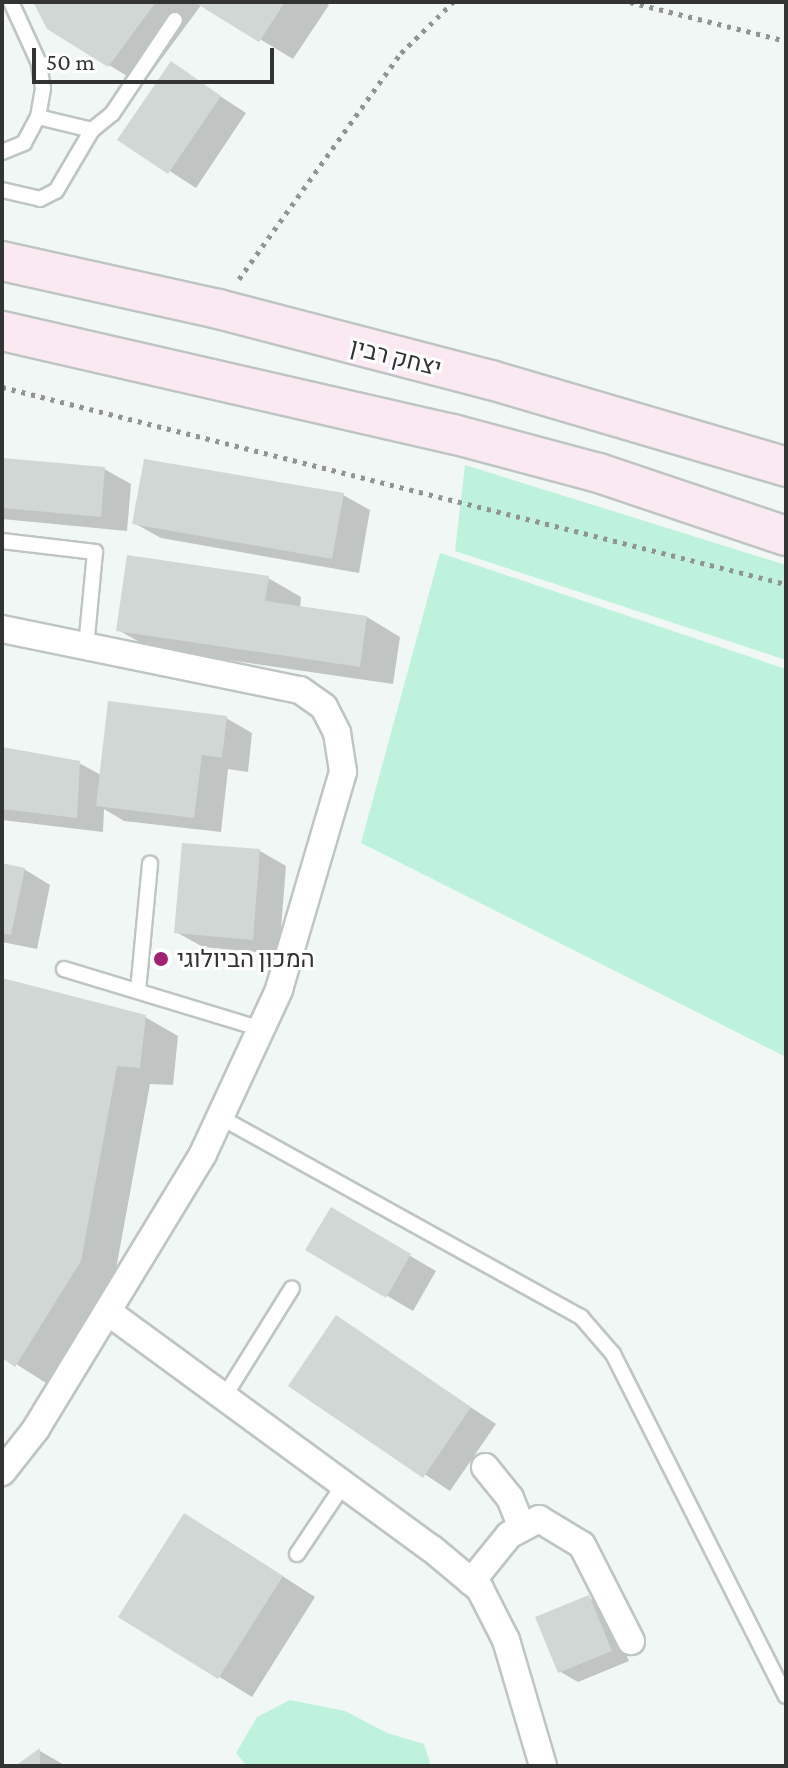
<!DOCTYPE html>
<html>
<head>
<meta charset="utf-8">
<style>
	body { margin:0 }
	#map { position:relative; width:788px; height:1768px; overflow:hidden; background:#f0f7f4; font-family:"Crimson Pro",Heebo,serif }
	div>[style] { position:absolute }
	.green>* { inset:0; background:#bef2dc }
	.shadow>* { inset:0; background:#0003 }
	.building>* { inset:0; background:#d0d7d4 }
	.path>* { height:5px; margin-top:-2.5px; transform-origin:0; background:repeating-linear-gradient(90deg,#909593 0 4px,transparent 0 10px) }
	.roads { filter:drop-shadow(2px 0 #bec5c2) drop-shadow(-2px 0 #bec5c2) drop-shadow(0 2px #bec5c2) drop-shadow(0 -2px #bec5c2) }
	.service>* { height:14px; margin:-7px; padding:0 7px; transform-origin:7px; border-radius:7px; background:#fff }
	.minor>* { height:26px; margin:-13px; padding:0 13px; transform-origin:13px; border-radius:13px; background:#fff }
	.secondary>* { height:38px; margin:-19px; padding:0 19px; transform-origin:19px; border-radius:19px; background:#fbe9f2 }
	.dots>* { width:22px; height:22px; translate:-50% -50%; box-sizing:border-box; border:4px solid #fff; border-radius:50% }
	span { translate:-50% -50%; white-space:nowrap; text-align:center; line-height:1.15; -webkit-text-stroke:6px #fff; paint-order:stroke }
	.street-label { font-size:24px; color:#313433 }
	.poi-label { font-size:24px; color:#313433 }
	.left { translate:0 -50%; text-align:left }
	.frame { position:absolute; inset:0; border:4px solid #313433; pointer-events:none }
	.scale { position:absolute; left:32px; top:48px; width:242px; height:36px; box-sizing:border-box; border:4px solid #313433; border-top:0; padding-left:10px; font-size:24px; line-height:28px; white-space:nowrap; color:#313433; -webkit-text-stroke:6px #fff; paint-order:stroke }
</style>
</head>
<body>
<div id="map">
	<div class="green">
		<div style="clip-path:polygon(465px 465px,786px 565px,786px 660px,455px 551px)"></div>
		<div style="clip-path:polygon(440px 553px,786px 669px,786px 1057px,361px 843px)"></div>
		<div style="clip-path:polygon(290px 1700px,345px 1711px,387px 1733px,424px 1744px,431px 1766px,247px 1766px,236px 1753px,257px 1717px)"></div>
	</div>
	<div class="shadow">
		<div style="clip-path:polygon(35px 2px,324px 2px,329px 5px,293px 59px,202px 4px,142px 85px,109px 65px)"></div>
		<div style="clip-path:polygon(171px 64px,246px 113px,196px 188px,120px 139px)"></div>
		<div style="clip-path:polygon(2px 460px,104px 469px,131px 484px,127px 531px,2px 519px)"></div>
		<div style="clip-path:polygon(343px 495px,370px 510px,359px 573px,161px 538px,134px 523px)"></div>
		<div style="clip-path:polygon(268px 578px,301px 597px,300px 608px,367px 617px,400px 637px,393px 684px,152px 649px,118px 630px)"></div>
		<div style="clip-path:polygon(226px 718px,252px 733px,248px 772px,228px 769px,221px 832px,124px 821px,104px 809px,103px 832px,2px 820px,2px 749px,79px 763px,101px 775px)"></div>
		<div style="clip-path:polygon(260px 851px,286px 866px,279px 954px,203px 947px,176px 932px)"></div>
		<div style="clip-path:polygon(2px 865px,24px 869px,50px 885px,37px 949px,2px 942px)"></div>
		<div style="clip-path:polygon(2px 980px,145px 1017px,178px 1036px,173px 1085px,150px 1084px,114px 1280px,49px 1385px,2px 1355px)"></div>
		<div style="clip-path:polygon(331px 1210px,436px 1271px,413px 1311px,308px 1249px)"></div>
		<div style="clip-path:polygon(336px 1318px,496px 1424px,450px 1491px,290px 1385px)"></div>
		<div style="clip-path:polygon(217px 1534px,315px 1597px,252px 1697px,121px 1616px)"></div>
		<div style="clip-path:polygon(589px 1598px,607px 1608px,629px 1661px,578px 1682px,559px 1671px)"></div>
		<div style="clip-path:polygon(40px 1751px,66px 1766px,18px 1766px)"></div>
	</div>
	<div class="building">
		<div style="clip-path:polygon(33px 2px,156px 2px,108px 67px,47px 29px)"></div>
		<div style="clip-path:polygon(194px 2px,285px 2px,259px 42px)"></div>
		<div style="clip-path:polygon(171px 61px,221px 96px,168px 174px,117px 140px)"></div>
		<div style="clip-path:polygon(2px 458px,105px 467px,101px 517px,2px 508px)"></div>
		<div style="clip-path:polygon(144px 459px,344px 493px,332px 559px,132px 524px)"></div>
		<div style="clip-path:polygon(127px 555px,269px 576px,265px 601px,367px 616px,360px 667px,116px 631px)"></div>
		<div style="clip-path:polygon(108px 701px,227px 716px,222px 758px,202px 755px,194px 818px,96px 806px)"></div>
		<div style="clip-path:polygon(2px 747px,80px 761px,77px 818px,2px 809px)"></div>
		<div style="clip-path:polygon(182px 843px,260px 849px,253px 940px,174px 933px)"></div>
		<div style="clip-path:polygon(2px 863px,25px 868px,11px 935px,2px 933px)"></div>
		<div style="clip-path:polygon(2px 978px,146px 1015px,140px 1068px,117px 1066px,81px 1261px,15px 1367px,2px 1358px)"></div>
		<div style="clip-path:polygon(331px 1207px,411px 1254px,386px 1298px,305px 1250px)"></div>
		<div style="clip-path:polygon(336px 1315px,471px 1407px,423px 1478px,288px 1386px)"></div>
		<div style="clip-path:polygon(184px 1513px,283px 1576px,218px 1679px,118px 1617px)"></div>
		<div style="clip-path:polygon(589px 1595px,612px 1651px,558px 1673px,535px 1617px)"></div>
		<div style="clip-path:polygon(40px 1748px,40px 1766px,15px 1766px)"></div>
	</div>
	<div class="path">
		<div style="left:630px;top:2px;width:161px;rotate:14deg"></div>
		<div style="left:239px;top:279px;width:278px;rotate:-54.4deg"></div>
		<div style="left:401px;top:53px;width:73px;rotate:-44.4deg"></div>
		<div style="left:2px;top:387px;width:808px;rotate:14.11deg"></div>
	</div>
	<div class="roads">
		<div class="service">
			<div style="left:38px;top:117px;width:56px;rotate:13.5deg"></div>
			<div style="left:92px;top:130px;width:26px;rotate:-39deg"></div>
			<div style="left:112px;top:114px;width:113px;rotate:-56.2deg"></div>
			<div style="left:2px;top:152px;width:24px;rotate:-22deg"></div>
			<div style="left:24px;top:143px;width:30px;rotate:-62deg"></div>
			<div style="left:38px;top:117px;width:29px;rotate:-80deg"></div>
			<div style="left:43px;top:88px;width:27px;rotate:-100deg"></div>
			<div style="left:38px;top:61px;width:65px;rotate:-114.6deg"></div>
			<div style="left:2px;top:190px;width:39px;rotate:13deg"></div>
			<div style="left:40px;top:199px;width:18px;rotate:-27deg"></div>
			<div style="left:56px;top:191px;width:71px;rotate:-59.5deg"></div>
			<div style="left:2px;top:541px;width:94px;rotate:6.7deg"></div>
			<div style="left:95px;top:552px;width:96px;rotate:95.4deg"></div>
			<div style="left:64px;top:969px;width:206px;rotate:16.9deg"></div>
			<div style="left:138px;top:991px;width:128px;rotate:-84.6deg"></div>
			<div style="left:220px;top:1117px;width:413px;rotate:29deg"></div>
			<div style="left:581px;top:1317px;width:49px;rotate:49.1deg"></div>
			<div style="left:613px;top:1354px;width:383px;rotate:63.2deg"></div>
			<div style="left:224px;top:1397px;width:128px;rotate:-58deg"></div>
			<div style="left:297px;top:1554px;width:84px;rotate:-56.1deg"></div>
		</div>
		<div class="minor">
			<div style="left:2px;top:629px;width:304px;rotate:11.6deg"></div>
			<div style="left:300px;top:690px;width:29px;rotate:35deg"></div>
			<div style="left:324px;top:707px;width:29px;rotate:63deg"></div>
			<div style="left:337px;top:733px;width:39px;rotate:81deg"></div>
			<div style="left:343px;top:772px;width:227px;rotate:106.4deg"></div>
			<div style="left:279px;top:990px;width:181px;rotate:114.9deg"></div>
			<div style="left:203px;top:1154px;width:322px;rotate:121.3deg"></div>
			<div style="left:36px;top:1429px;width:55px;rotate:128.3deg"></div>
			<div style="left:108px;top:1312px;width:400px;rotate:36.2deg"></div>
			<div style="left:431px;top:1548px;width:64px;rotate:39.9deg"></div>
			<div style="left:480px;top:1589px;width:57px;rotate:63deg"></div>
			<div style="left:506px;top:1640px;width:131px;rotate:73.6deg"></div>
			<div style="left:485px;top:1467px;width:40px;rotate:51deg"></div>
			<div style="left:510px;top:1498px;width:32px;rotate:68deg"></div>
			<div style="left:471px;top:1582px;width:60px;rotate:-51deg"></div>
			<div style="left:509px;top:1535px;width:34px;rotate:-28deg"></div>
			<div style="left:539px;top:1519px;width:50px;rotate:31.2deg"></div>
			<div style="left:582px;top:1545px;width:108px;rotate:63deg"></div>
		</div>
		<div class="secondary">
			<div style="left:2px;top:261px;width:221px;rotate:12.5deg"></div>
			<div style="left:218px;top:309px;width:282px;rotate:14.6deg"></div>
			<div style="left:491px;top:380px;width:308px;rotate:16.4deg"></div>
			<div style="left:2px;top:331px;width:463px;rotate:12.9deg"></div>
			<div style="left:453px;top:434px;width:151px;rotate:15deg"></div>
			<div style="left:599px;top:473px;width:197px;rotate:18.6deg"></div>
		</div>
	</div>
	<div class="dots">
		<div style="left:161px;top:959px;background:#a12172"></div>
	</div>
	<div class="street-label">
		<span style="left:396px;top:357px;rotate:14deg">יצחק רבין</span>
	</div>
	<div class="poi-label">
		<span class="left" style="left:177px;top:959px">המכון הביולוגי</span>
	</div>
	<div class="frame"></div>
	<div class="scale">50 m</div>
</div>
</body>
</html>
